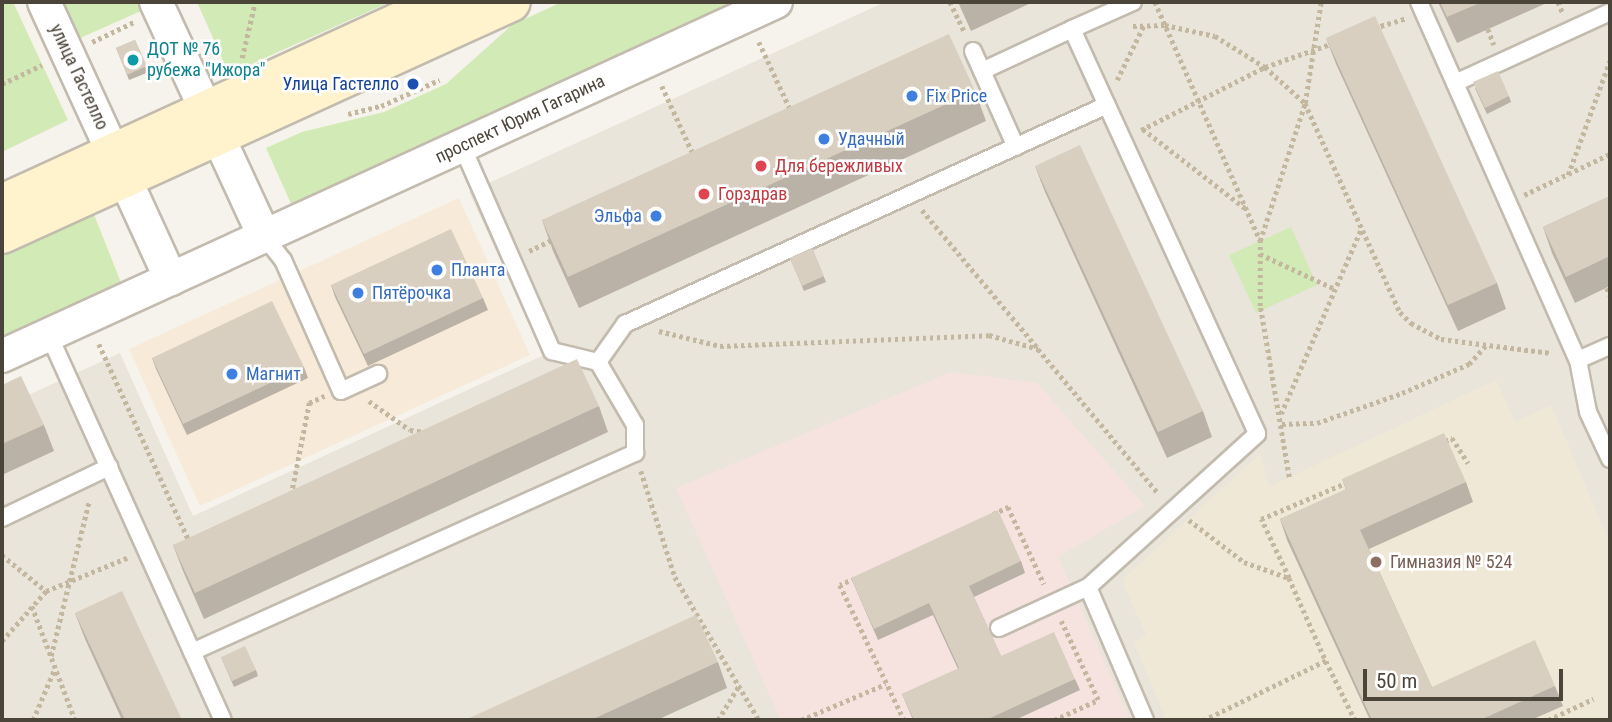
<!DOCTYPE html>
<html>
<head>
<meta charset="utf-8">
<style>
	body { margin:0 }
	#map { position:relative; width:1612px; height:722px; overflow:hidden; background:#f6f3ec; font-family:"Roboto Condensed",sans-serif }
	div>[style] { position:absolute }
	.residential>* { inset:0; background:#eae5da }
	.commercial>* { inset:0; background:#f7ead8 }
	.education>* { inset:0; background:#efe8d6 }
	.medical>* { inset:0; background:#f6e3e0 }
	.green>* { inset:0; background:#d2eab5 }
	.path>* { height:4.5px; margin-top:-2.25px; transform-origin:0; background:repeating-linear-gradient(90deg,#c4b79f 0 3.5px,transparent 0 7px) }
	.roads { filter:drop-shadow(2px 0 #c2bbae) drop-shadow(-2px 0 #c2bbae) drop-shadow(0 2px #c2bbae) drop-shadow(0 -2px #c2bbae) }
	.lane>* { height:16px; margin:-8px; padding:0 8px; transform-origin:8px; border-radius:8px; background:#fff }
	.street>* { height:32px; margin:-16px; padding:0 16px; transform-origin:16px; border-radius:16px; background:#fff }
	.secondary>* { height:38px; margin:-19px; padding:0 19px; transform-origin:19px; border-radius:19px; background:#fff3cd }
	.wall>* { inset:0; background:#bab2a6 }
	.building>* { inset:0; background:#d8cfc1 }
	.dots>* { width:19px; height:19px; translate:-50% -50%; box-sizing:border-box; border:4px solid #fff; border-radius:50% }
	span { translate:-50% -50%; white-space:nowrap; text-align:center; line-height:1.15; -webkit-text-stroke:5px #fff; paint-order:stroke }
	.culture-label { font-size:18px; color:#0d838f }
	.left { translate:0 -50%; text-align:left }
	.street-label { font-size:18px; color:#4b4439 }
	.transit-label { font-size:18px; color:#164399 }
	.right { translate:-100% -50%; text-align:right }
	.shop-label { font-size:18px; color:#366cbe }
	.health-label { font-size:18px; color:#be3a42 }
	.education-label { font-size:18px; color:#785e54 }
	.frame { position:absolute; inset:0; border:4px solid #4b4439; pointer-events:none }
	.scale { position:absolute; left:1363px; top:669px; width:200px; height:32px; box-sizing:border-box; border:4px solid #4b4439; border-top:0; padding-left:9px; font-size:21px; line-height:24px; white-space:nowrap; color:#4b4439; -webkit-text-stroke:5px #fff; paint-order:stroke }
</style>
</head>
<body>
<div id="map">
	<div class="residential">
		<div style="clip-path:polygon(885px 2px,1610px 2px,1610px 720px,2px 720px,2px 407px,120px 353px,193px 516px,544px 355px,469px 192px)"></div>
	</div>
	<div class="commercial">
		<div style="clip-path:polygon(459px 198px,530px 355px,200px 506px,129px 349px)"></div>
	</div>
	<div class="education">
		<div style="clip-path:polygon(1496px 380px,1515px 422px,1551px 405px,1610px 543px,1610px 720px,1166px 720px,1134px 642px,1146px 635px,1122px 580px,1260px 454px,1269px 487px)"></div>
	</div>
	<div class="medical">
		<div style="clip-path:polygon(951px 372px,1037px 383px,1145px 506px,1058px 557px,1130px 720px,781px 720px,676px 488px)"></div>
	</div>
	<div class="green">
		<div style="clip-path:polygon(2px 2px,13px 2px,68px 120px,2px 152px)"></div>
		<div style="clip-path:polygon(61px 2px,137px 2px,141px 11px,78px 39px)"></div>
		<div style="clip-path:polygon(197px 2px,390px 2px,229px 74px)"></div>
		<div style="clip-path:polygon(562px 2px,738px 2px,292px 206px,266px 148px,302px 132px,384px 112px,446px 84px,512px 25px)"></div>
		<div style="clip-path:polygon(93px 212px,122px 285px,2px 340px,2px 254px)"></div>
		<div style="clip-path:polygon(1291px 227px,1317px 285px,1256px 313px,1229px 255px)"></div>
	</div>
	<div class="path">
		<div style="left:950px;top:2px;width:34px;rotate:64deg"></div>
		<div style="left:1155px;top:2px;width:260px;rotate:66.2deg"></div>
		<div style="left:1558px;top:2px;width:13px;rotate:67deg"></div>
		<div style="left:1133px;top:26px;width:32px;rotate:-2deg"></div>
		<div style="left:1165px;top:25px;width:51px;rotate:12.4deg"></div>
		<div style="left:1215px;top:36px;width:59px;rotate:31.8deg"></div>
		<div style="left:1265px;top:67px;width:54px;rotate:42deg"></div>
		<div style="left:1305px;top:103px;width:230px;rotate:65.6deg"></div>
		<div style="left:1400px;top:312px;width:16px;rotate:45deg"></div>
		<div style="left:1411px;top:323px;width:34px;rotate:28deg"></div>
		<div style="left:1441px;top:339px;width:111px;rotate:7.3deg"></div>
		<div style="left:1374px;top:28px;width:34px;rotate:-17deg"></div>
		<div style="left:1488px;top:29px;width:17px;rotate:69deg"></div>
		<div style="left:92px;top:42px;width:47px;rotate:-25.5deg"></div>
		<div style="left:759px;top:42px;width:76px;rotate:65.1deg"></div>
		<div style="left:242px;top:58px;width:57px;rotate:-76.9deg"></div>
		<div style="left:1117px;top:80px;width:61px;rotate:-63.9deg"></div>
		<div style="left:2px;top:84px;width:44px;rotate:-25.4deg"></div>
		<div style="left:662px;top:86px;width:77px;rotate:65.4deg"></div>
		<div style="left:348px;top:114px;width:34px;rotate:-14deg"></div>
		<div style="left:381px;top:106px;width:64px;rotate:-24.1deg"></div>
		<div style="left:1143px;top:129px;width:129px;rotate:37.8deg"></div>
		<div style="left:1141px;top:130px;width:139px;rotate:-26.9deg"></div>
		<div style="left:1265px;top:67px;width:72px;rotate:-19.4deg"></div>
		<div style="left:1568px;top:175px;width:122px;rotate:-69.9deg"></div>
		<div style="left:1524px;top:195px;width:95px;rotate:-25.5deg"></div>
		<div style="left:922px;top:210px;width:180px;rotate:50deg"></div>
		<div style="left:529px;top:251px;width:25px;rotate:-26deg"></div>
		<div style="left:1260px;top:254px;width:83px;rotate:25deg"></div>
		<div style="left:1607px;top:288px;width:8px;rotate:67deg"></div>
		<div style="left:659px;top:331px;width:63px;rotate:13.8deg"></div>
		<div style="left:720px;top:346px;width:269px;rotate:-2.3deg"></div>
		<div style="left:989px;top:335px;width:51px;rotate:15.9deg"></div>
		<div style="left:1038px;top:349px;width:189px;rotate:50.2deg"></div>
		<div style="left:99px;top:344px;width:217px;rotate:65.4deg"></div>
		<div style="left:369px;top:401px;width:50px;rotate:35.3deg"></div>
		<div style="left:410px;top:430px;width:14px;rotate:8deg"></div>
		<div style="left:1281px;top:414px;width:202px;rotate:-66.6deg"></div>
		<div style="left:1282px;top:424px;width:35px;rotate:-2deg"></div>
		<div style="left:1317px;top:423px;width:90px;rotate:-19.4deg"></div>
		<div style="left:1402px;top:393px;width:73px;rotate:-23.4deg"></div>
		<div style="left:1469px;top:364px;width:25px;rotate:-48deg"></div>
		<div style="left:1445px;top:441px;width:8px;rotate:-23deg"></div>
		<div style="left:1452px;top:438px;width:30px;rotate:57deg"></div>
		<div style="left:641px;top:471px;width:111px;rotate:72.2deg"></div>
		<div style="left:675px;top:577px;width:166px;rotate:59.6deg"></div>
		<div style="left:1289px;top:477px;width:173px;rotate:-99.6deg"></div>
		<div style="left:1260px;top:306px;width:65px;rotate:-90deg"></div>
		<div style="left:1260px;top:241px;width:145px;rotate:-71.9deg"></div>
		<div style="left:1305px;top:103px;width:102px;rotate:-81deg"></div>
		<div style="left:291px;top:495px;width:94px;rotate:-78.9deg"></div>
		<div style="left:309px;top:403px;width:17px;rotate:-25deg"></div>
		<div style="left:993px;top:514px;width:17px;rotate:-25deg"></div>
		<div style="left:1008px;top:507px;width:85px;rotate:64.9deg"></div>
		<div style="left:1189px;top:520px;width:69px;rotate:37.4deg"></div>
		<div style="left:1244px;top:562px;width:48px;rotate:19.6deg"></div>
		<div style="left:1289px;top:578px;width:91px;rotate:66deg"></div>
		<div style="left:1326px;top:661px;width:135px;rotate:154deg"></div>
		<div style="left:2px;top:555px;width:57px;rotate:39.3deg"></div>
		<div style="left:1289px;top:578px;width:65px;rotate:-115.4deg"></div>
		<div style="left:1261px;top:519px;width:92px;rotate:-23deg"></div>
		<div style="left:855px;top:579px;width:16px;rotate:158deg"></div>
		<div style="left:840px;top:585px;width:149px;rotate:64.6deg"></div>
		<div style="left:32px;top:606px;width:122px;rotate:69.3deg"></div>
		<div style="left:2px;top:641px;width:67px;rotate:-48.7deg"></div>
		<div style="left:46px;top:591px;width:90px;rotate:-22.3deg"></div>
		<div style="left:51px;top:656px;width:160px;rotate:-76.2deg"></div>
		<div style="left:1326px;top:661px;width:66px;rotate:63.8deg"></div>
		<div style="left:33px;top:720px;width:56px;rotate:-67.1deg"></div>
		<div style="left:718px;top:720px;width:42px;rotate:-58.6deg"></div>
		<div style="left:801px;top:720px;width:92px;rotate:-23deg"></div>
		<div style="left:1054px;top:720px;width:48px;rotate:-24.4deg"></div>
		<div style="left:1098px;top:700px;width:87px;rotate:-115.1deg"></div>
		<div style="left:1548px;top:720px;width:50px;rotate:-25deg"></div>
	</div>
	<div class="roads">
		<div class="lane">
			<div style="left:1133px;top:2px;width:67px;rotate:156.1deg"></div>
			<div style="left:1072px;top:29px;width:445px;rotate:65.4deg"></div>
			<div style="left:1257px;top:434px;width:228px;rotate:137.8deg"></div>
			<div style="left:1088px;top:587px;width:145px;rotate:66.8deg"></div>
			<div style="left:1419px;top:2px;width:392px;rotate:66.1deg"></div>
			<div style="left:1578px;top:360px;width:53px;rotate:79.1deg"></div>
			<div style="left:1588px;top:412px;width:52px;rotate:64.9deg"></div>
			<div style="left:973px;top:51px;width:105px;rotate:65.9deg"></div>
			<div style="left:982px;top:71px;width:99px;rotate:-25deg"></div>
			<div style="left:1455px;top:83px;width:170px;rotate:-24.6deg"></div>
			<div style="left:264px;top:236px;width:31px;rotate:52deg"></div>
			<div style="left:283px;top:260px;width:143px;rotate:66.1deg"></div>
			<div style="left:341px;top:391px;width:41px;rotate:-24.7deg"></div>
			<div style="left:49px;top:335px;width:422px;rotate:65.7deg"></div>
			<div style="left:1578px;top:360px;width:35px;rotate:-24deg"></div>
			<div style="left:598px;top:362px;width:47px;rotate:-54.6deg"></div>
			<div style="left:625px;top:324px;width:529px;rotate:-24.43deg"></div>
			<div style="left:2px;top:518px;width:119px;rotate:-25.5deg"></div>
			<div style="left:999px;top:628px;width:98px;rotate:-24.7deg"></div>
			<div style="left:192px;top:652px;width:486px;rotate:-24.2deg"></div>
			<div style="left:635px;top:453px;width:28px;rotate:-90deg"></div>
			<div style="left:635px;top:425px;width:73px;rotate:-120.4deg"></div>
			<div style="left:598px;top:362px;width:47px;rotate:-166.6deg"></div>
			<div style="left:552px;top:351px;width:224px;rotate:-113.7deg"></div>
		</div>
		<div class="street">
			<div style="left:44px;top:2px;width:305px;rotate:65.4deg"></div>
			<div style="left:156px;top:2px;width:258px;rotate:65.2deg"></div>
			<div style="left:2px;top:356px;width:851px;rotate:-24.58deg"></div>
		</div>
		<div class="secondary">
			<div style="left:2px;top:204px;width:485px;rotate:-24.6deg"></div>
			<div style="left:2px;top:234px;width:559px;rotate:-24.5deg"></div>
		</div>
	</div>
	<div class="wall">
		<div style="clip-path:polygon(958px 2px,1033px 2px,971px 31px)"></div>
		<div style="clip-path:polygon(1438px 2px,1549px 2px,1457px 43px)"></div>
		<div style="clip-path:polygon(1326px 38px,1497px 283px,1506px 309px,1458px 331px,1336px 64px)"></div>
		<div style="clip-path:polygon(135px 40px,149px 72px,129px 80px,116px 48px)"></div>
		<div style="clip-path:polygon(1475px 88px,1509px 96px,1511px 102px,1487px 114px)"></div>
		<div style="clip-path:polygon(975px 91px,986px 121px,579px 308px,553px 251px,542px 220px)"></div>
		<div style="clip-path:polygon(1035px 166px,1203px 411px,1212px 437px,1167px 458px,1045px 192px)"></div>
		<div style="clip-path:polygon(1610px 196px,1610px 286px,1575px 303px,1552px 253px,1543px 227px)"></div>
		<div style="clip-path:polygon(812px 248px,826px 282px,804px 291px,790px 258px)"></div>
		<div style="clip-path:polygon(331px 285px,483px 298px,488px 310px,368px 366px,335px 297px)"></div>
		<div style="clip-path:polygon(152px 358px,304px 367px,308px 378px,187px 435px,156px 369px)"></div>
		<div style="clip-path:polygon(2px 385px,44px 425px,54px 451px,2px 475px)"></div>
		<div style="clip-path:polygon(599px 406px,608px 432px,204px 619px,183px 571px,173px 545px)"></div>
		<div style="clip-path:polygon(1342px 479px,1466px 482px,1473px 502px,1369px 549px,1432px 687px,1555px 686px,1563px 706px,1531px 720px,1370px 720px,1287px 540px,1280px 519px,1346px 490px)"></div>
		<div style="clip-path:polygon(1021px 561px,1025px 573px,974px 597px,1001px 656px,1075px 679px,1080px 690px,1015px 720px,913px 720px,902px 694px,958px 669px,933px 615px,878px 640px,851px 578px)"></div>
		<div style="clip-path:polygon(75px 613px,182px 720px,122px 720px,85px 639px)"></div>
		<div style="clip-path:polygon(221px 657px,256px 670px,258px 676px,234px 687px)"></div>
		<div style="clip-path:polygon(718px 662px,727px 688px,657px 720px,465px 720px)"></div>
	</div>
	<div class="building">
		<div style="clip-path:polygon(1440px 2px,1482px 2px,1447px 17px)"></div>
		<div style="clip-path:polygon(1375px 16px,1497px 283px,1448px 305px,1326px 38px)"></div>
		<div style="clip-path:polygon(949px 34px,975px 91px,568px 277px,542px 220px)"></div>
		<div style="clip-path:polygon(135px 40px,147px 66px,127px 75px,116px 48px)"></div>
		<div style="clip-path:polygon(1498px 71px,1509px 96px,1485px 108px,1473px 82px)"></div>
		<div style="clip-path:polygon(1080px 145px,1203px 411px,1158px 432px,1035px 166px)"></div>
		<div style="clip-path:polygon(1610px 196px,1610px 256px,1566px 277px,1543px 227px)"></div>
		<div style="clip-path:polygon(451px 229px,483px 298px,364px 354px,331px 285px)"></div>
		<div style="clip-path:polygon(812px 248px,824px 276px,802px 286px,790px 258px)"></div>
		<div style="clip-path:polygon(272px 301px,304px 367px,183px 424px,152px 358px)"></div>
		<div style="clip-path:polygon(577px 359px,599px 406px,195px 593px,173px 545px)"></div>
		<div style="clip-path:polygon(21px 376px,44px 425px,2px 444px,2px 385px)"></div>
		<div style="clip-path:polygon(1444px 433px,1466px 482px,1360px 530px,1432px 687px,1535px 640px,1555px 686px,1480px 720px,1372px 720px,1280px 519px,1346px 489px,1342px 479px)"></div>
		<div style="clip-path:polygon(998px 510px,1021px 561px,969px 586px,1001px 656px,1054px 632px,1075px 679px,986px 720px,914px 720px,902px 694px,959px 668px,929px 603px,874px 629px,851px 578px)"></div>
		<div style="clip-path:polygon(122px 591px,182px 720px,125px 720px,75px 613px)"></div>
		<div style="clip-path:polygon(696px 615px,718px 662px,591px 720px,465px 720px)"></div>
		<div style="clip-path:polygon(245px 646px,256px 670px,232px 681px,221px 657px)"></div>
	</div>
	<div class="dots">
		<div style="left:133px;top:60px;background:#0f9aa8"></div>
		<div style="left:413px;top:84px;background:#1a4fb4"></div>
		<div style="left:912px;top:96px;background:#3f7fe0"></div>
		<div style="left:824px;top:139px;background:#3f7fe0"></div>
		<div style="left:761px;top:166px;background:#e0444e"></div>
		<div style="left:704px;top:194px;background:#e0444e"></div>
		<div style="left:656px;top:216px;background:#3f7fe0"></div>
		<div style="left:437px;top:270px;background:#3f7fe0"></div>
		<div style="left:358px;top:293px;background:#3f7fe0"></div>
		<div style="left:232px;top:374px;background:#3f7fe0"></div>
		<div style="left:1376px;top:562px;background:#8d6e63"></div>
	</div>
	<div class="culture-label">
		<span class="left" style="left:147px;top:60px">ДОТ № 76<br>рубежа "Ижора"</span>
	</div>
	<div class="street-label">
		<span style="left:79px;top:77px;rotate:65deg">улица Гастелло</span>
		<span style="left:520px;top:119px;rotate:-25deg">проспект Юрия Гагарина</span>
	</div>
	<div class="transit-label">
		<span class="right" style="left:399px;top:84px">Улица Гастелло</span>
	</div>
	<div class="shop-label">
		<span class="left" style="left:926px;top:96px">Fix Price</span>
		<span class="left" style="left:838px;top:139px">Удачный</span>
		<span class="right" style="left:642px;top:216px">Эльфа</span>
		<span class="left" style="left:451px;top:270px">Планта</span>
		<span class="left" style="left:372px;top:293px">Пятёрочка</span>
		<span class="left" style="left:246px;top:374px">Магнит</span>
	</div>
	<div class="health-label">
		<span class="left" style="left:775px;top:166px">Для бережливых</span>
		<span class="left" style="left:718px;top:194px">Горздрав</span>
	</div>
	<div class="education-label">
		<span class="left" style="left:1390px;top:562px">Гимназия № 524</span>
	</div>
	<div class="frame"></div>
	<div class="scale">50 m</div>
</div>
</body>
</html>
